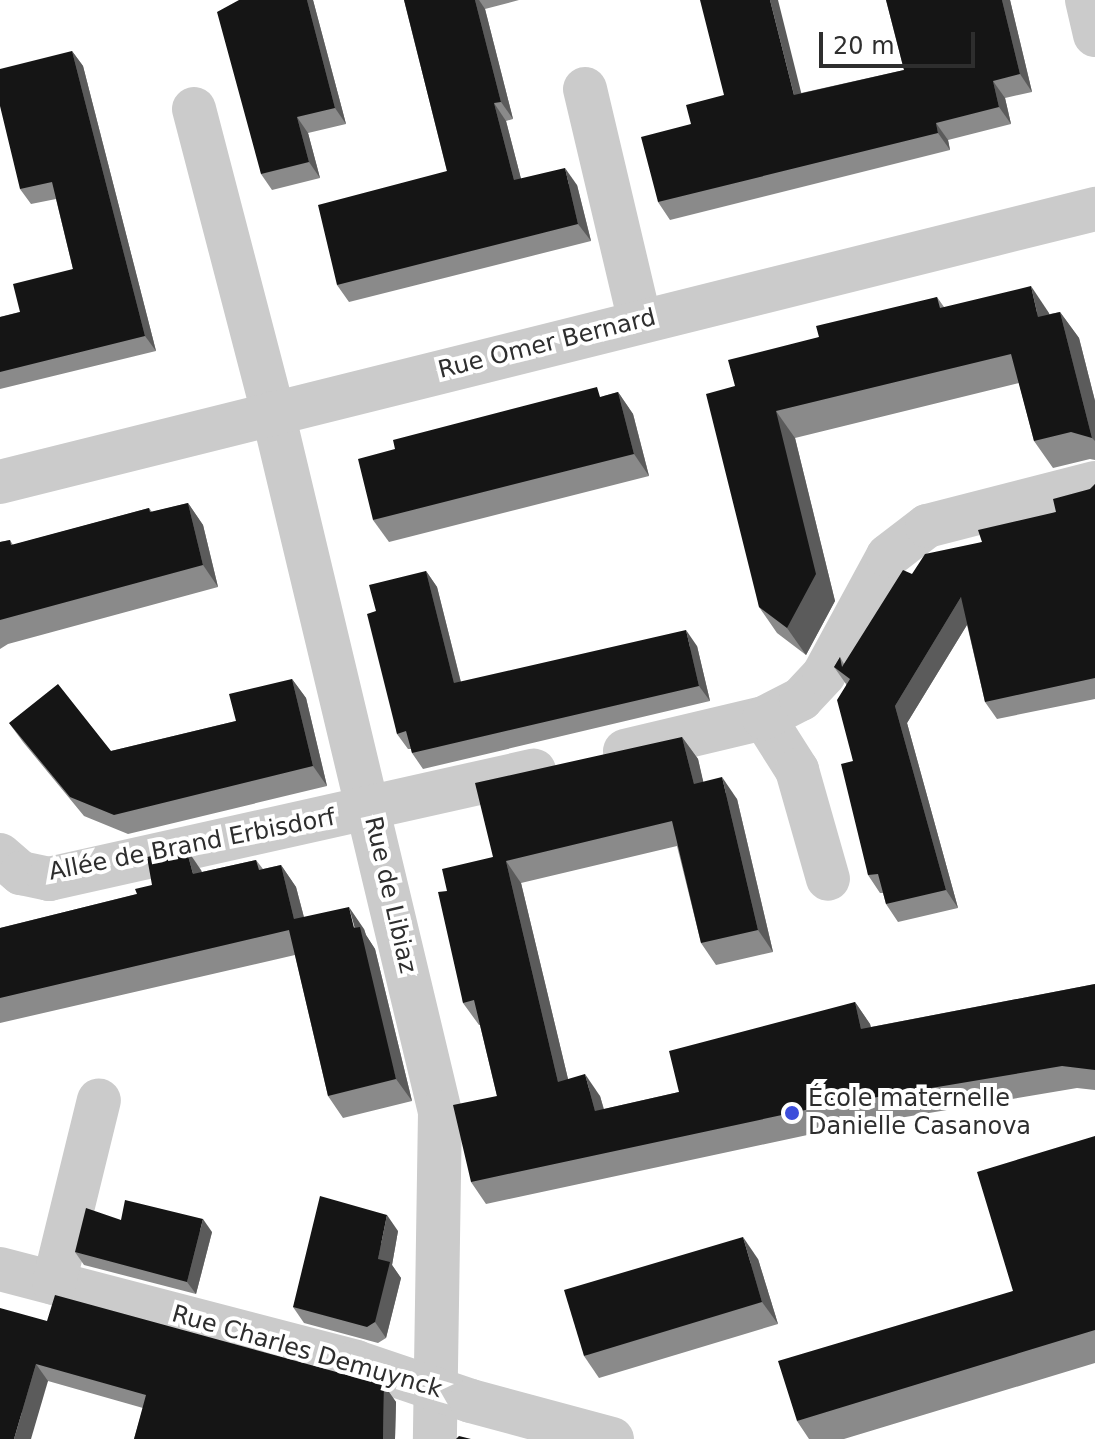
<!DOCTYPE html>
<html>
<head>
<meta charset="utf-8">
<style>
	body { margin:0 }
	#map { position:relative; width:1095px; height:1439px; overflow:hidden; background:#fff; font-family:"DejaVu Sans",sans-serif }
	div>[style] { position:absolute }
	.minor>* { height:44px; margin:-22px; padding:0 22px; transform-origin:22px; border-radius:22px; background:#cbcbcb }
	.wall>* { inset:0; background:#8a8a8a }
	.shaded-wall>* { inset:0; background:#5b5b5b }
	.building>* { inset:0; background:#151515 }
	.dots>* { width:22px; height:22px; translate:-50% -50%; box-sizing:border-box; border:4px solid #fff; border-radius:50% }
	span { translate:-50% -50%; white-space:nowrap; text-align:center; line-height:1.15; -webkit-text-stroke:8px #fff; paint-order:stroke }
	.street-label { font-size:24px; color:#2e2e2e }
	.poi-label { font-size:24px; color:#2e2e2e }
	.left { translate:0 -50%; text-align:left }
	.scale { position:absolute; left:819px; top:32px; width:156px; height:36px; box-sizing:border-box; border:4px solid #2e2e2e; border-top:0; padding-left:10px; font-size:24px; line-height:28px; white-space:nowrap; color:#2e2e2e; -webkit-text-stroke:6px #fff; paint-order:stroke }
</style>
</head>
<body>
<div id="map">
	<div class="minor">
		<div style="left:1087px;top:0;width:36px;rotate:77deg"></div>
		<div style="left:585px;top:89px;width:238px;rotate:76.7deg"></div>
		<div style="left:194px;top:109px;width:314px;rotate:75.4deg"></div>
		<div style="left:273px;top:413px;width:719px;rotate:76.56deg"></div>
		<div style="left:440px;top:1112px;width:327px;rotate:90.9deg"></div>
		<div style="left:0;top:482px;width:1129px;rotate:-14deg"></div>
		<div style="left:764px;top:718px;width:62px;rotate:57.6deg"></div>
		<div style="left:797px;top:770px;width:113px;rotate:74.1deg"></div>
		<div style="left:625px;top:751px;width:143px;rotate:-13.4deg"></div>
		<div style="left:764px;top:718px;width:42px;rotate:-27.2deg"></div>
		<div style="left:801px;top:699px;width:34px;rotate:-47deg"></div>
		<div style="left:824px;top:674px;width:134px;rotate:-61.5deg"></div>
		<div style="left:888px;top:556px;width:49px;rotate:-37.6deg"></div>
		<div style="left:927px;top:526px;width:173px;rotate:-14.4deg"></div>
		<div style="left:0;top:855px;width:28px;rotate:41deg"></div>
		<div style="left:21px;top:873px;width:29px;rotate:12deg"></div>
		<div style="left:49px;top:879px;width:497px;rotate:-12.6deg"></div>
		<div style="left:0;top:1269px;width:368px;rotate:14.6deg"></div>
		<div style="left:356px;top:1362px;width:121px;rotate:18.7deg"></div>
		<div style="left:471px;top:1401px;width:146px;rotate:15.1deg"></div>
		<div style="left:54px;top:1283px;width:188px;rotate:-76.2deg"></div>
	</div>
	<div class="wall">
		<div style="clip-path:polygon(239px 0,313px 0,346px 124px,308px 133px,320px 178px,272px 190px,261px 174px)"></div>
		<div style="clip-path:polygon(404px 0,519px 0,485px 9px,513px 119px,506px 121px,521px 179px,577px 185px,591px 241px,349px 302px,337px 285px,447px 171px)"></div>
		<div style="clip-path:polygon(886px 0,1010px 0,1032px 92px,1005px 98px,1011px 124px,948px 140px,950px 150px,670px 220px,658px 202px,691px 124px,801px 93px,904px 70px)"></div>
		<div style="clip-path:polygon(72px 51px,83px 66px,156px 351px,0 389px,0 317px,20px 312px,73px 269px,56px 199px,31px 204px,20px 189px)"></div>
		<div style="clip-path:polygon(937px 297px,944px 307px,1050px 314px,1060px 312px,1079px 338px,1095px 401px,1095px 460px,1090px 459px,1053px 468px,1034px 441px,1019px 383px,795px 438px,835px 601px,806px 655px,777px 633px,759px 607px,735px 386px,819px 337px)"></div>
		<div style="clip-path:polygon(618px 392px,633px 414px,649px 476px,389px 542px,373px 520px,604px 396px)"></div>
		<div style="clip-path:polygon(1095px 484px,1095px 699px,997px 719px,985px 702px,967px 625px,907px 723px,958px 908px,898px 922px,886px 904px,883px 893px,880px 893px,868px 875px,853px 761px,846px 684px,834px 667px,840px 657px,844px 664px,912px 574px,982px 542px,1056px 512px,1090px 489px)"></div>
		<div style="clip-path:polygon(188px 503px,203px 525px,218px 587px,8px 644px,0 649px,0 542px,10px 540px,13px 545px,149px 508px,152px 512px)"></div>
		<div style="clip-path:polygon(426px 571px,437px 587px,461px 682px,697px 646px,710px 701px,423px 769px,412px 753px,411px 749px,408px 749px,397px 734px,376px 611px)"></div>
		<div style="clip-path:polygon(292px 679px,306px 698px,327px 786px,128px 834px,84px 816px,23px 742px,9px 723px,111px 751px,236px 721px)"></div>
		<div style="clip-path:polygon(682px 737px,698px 759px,703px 782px,737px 799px,773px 952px,716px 965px,701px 943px,677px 846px,521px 883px,568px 1079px,600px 1096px,604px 1109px,679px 1092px,855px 1002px,870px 1024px,871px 1027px,1095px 984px,1095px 1090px,1077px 1088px,840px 1128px,486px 1204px,471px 1182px,497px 1096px,480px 1025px,479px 1025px,463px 1003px,447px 891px,493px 857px)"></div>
		<div style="clip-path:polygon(256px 860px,263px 869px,281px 865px,296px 887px,304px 917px,364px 929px,366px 935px,375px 949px,412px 1101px,343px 1118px,328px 1096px,295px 955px,0 1023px,0 928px,137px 894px,152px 885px,201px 870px,202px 872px)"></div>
		<div style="clip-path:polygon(1095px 1136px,1095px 1363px,844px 1439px,809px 1439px,797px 1421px,1013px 1291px)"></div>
		<div style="clip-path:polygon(121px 1220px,212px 1232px,196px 1294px,84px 1265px,75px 1252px)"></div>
		<div style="clip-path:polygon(398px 1231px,392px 1265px,401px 1278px,386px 1338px,378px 1343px,304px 1323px,293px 1307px)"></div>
		<div style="clip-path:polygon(758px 1259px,778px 1324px,599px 1378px,584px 1356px)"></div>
		<div style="clip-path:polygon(47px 1321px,384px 1385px,396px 1402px,395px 1439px,134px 1439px,143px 1408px,48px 1381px,0 1439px)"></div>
	</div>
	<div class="shaded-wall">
		<div style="clip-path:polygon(307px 0,313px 0,346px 124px,335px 108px)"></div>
		<div style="clip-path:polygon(475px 0,479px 0,485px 9px,513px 119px,501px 102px)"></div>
		<div style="clip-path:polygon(770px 0,778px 0,806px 112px,794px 95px)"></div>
		<div style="clip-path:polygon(1002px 0,1010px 0,1032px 92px,1020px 74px)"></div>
		<div style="clip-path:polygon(72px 51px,83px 66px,156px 351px,145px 336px)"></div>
		<div style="clip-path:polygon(993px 81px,1005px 98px,1011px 124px,999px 107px)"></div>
		<div style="clip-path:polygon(494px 103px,506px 121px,526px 198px,514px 180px)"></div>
		<div style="clip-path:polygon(297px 117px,308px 133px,320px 178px,309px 162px)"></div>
		<div style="clip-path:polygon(936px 123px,948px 140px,950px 150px,938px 133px)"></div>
		<div style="clip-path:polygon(565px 168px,577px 185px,591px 241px,578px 224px)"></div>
		<div style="clip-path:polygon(1031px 286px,1049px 313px,1057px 343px,1038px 317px)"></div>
		<div style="clip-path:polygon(1060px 312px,1079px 338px,1095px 401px,1095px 441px,1092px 438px)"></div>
		<div style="clip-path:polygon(618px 392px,633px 414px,649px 476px,634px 454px)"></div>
		<div style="clip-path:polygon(776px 411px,795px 438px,835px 601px,806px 655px,787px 628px)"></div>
		<div style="clip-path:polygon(188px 503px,203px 525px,218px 587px,203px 565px)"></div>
		<div style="clip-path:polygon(426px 571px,437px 587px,465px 699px,454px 683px)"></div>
		<div style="clip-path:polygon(961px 597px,973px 615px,907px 723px,958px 908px,946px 890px,895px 706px)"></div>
		<div style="clip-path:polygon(686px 630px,697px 646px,710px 701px,699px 686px)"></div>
		<div style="clip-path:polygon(292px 679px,306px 698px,327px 786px,313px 766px)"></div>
		<div style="clip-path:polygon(682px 737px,698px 759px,709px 806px,694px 784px)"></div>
		<div style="clip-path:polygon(722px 777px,737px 799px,773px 952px,758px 930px)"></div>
		<div style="clip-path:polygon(186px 848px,201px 870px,208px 896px,193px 874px)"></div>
		<div style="clip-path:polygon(506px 861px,521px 883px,574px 1104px,558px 1082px)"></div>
		<div style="clip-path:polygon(281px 865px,296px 887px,310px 941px,294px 919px)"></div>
		<div style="clip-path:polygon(349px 907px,364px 929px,366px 935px,375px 949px,412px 1101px,396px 1079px)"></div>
		<div style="clip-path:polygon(855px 1002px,870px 1024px,876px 1051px,861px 1029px)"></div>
		<div style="clip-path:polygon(585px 1074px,600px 1096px,610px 1133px,595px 1111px)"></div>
		<div style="clip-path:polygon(387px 1215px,398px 1231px,392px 1265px,401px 1278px,386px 1338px,375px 1322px,378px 1259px)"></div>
		<div style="clip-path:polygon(203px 1219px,212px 1232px,196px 1294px,187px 1282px)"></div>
		<div style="clip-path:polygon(743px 1237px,758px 1259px,778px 1324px,762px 1302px)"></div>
		<div style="clip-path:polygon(36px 1364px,48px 1381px,31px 1439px,14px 1439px)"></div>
		<div style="clip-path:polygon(384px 1385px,396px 1402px,395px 1439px,383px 1439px)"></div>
	</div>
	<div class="building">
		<div style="clip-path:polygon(239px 0,307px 0,335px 108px,297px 117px,309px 162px,261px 174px,217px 12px)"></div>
		<div style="clip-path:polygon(404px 0,475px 0,501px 102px,494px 103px,514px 180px,565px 168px,578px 224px,337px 285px,318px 205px,447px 171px)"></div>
		<div style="clip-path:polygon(700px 0,770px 0,794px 95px,904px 70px,886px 0,1002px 0,1020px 74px,993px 81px,999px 107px,936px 123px,938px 133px,658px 202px,641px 137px,691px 124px,686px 105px,724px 95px)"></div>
		<div style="clip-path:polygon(72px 51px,145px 336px,0 372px,0 317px,20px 312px,13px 284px,73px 269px,52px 182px,20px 189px,0 106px,0 69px)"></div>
		<div style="clip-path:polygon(1031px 286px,1038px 317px,1060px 312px,1092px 438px,1071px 432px,1034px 441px,1011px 354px,776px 411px,816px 574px,787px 628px,759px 607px,706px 394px,735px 386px,728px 360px,819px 337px,816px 326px,937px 297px,940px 308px)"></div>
		<div style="clip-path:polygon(597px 387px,600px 397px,618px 392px,634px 454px,373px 520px,358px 459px,395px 449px,393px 440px)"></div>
		<div style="clip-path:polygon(1095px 484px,1095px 678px,985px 702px,961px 597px,895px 706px,946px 890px,886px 904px,878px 874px,868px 875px,841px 764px,853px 761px,837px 700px,850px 679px,834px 667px,840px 657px,842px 667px,903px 570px,912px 574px,925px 554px,982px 542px,978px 530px,1056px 512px,1053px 499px,1090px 489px)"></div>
		<div style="clip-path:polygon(188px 503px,203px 565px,0 620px,0 542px,10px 540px,11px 545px,149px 508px,150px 512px)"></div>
		<div style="clip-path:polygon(426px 571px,454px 683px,686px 630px,699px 686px,412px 753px,406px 731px,397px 734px,367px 614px,376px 611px,369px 585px)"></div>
		<div style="clip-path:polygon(292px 679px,313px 766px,114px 815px,70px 797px,9px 723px,58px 684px,111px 751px,236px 721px,229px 694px)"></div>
		<div style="clip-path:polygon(682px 737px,694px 784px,722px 777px,758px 930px,701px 943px,672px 821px,506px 861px,558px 1082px,585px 1074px,595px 1111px,679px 1092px,669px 1051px,855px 1002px,861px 1029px,1095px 984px,1095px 1070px,1062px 1066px,824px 1106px,471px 1182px,453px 1105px,497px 1096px,474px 1000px,463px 1003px,438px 892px,447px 891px,442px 869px,493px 857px,475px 783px)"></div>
		<div style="clip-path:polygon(186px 848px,193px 874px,256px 860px,259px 870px,281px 865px,294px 919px,349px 907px,354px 928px,360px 927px,396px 1079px,328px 1096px,289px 930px,0 998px,0 928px,137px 894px,135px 889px,152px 885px,147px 857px)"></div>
		<div style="clip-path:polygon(1095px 1136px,1095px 1330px,797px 1421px,778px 1361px,1013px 1291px,977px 1172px)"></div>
		<div style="clip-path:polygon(320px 1196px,387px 1215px,378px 1259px,390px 1262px,375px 1322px,367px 1327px,293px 1307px)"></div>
		<div style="clip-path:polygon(125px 1200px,203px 1219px,187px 1282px,75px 1252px,86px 1208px,121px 1220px)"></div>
		<div style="clip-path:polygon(743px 1237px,762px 1302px,584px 1356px,564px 1290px)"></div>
		<div style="clip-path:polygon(55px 1295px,384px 1385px,383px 1439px,134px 1439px,146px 1395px,36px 1364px,14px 1439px,0 1439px,0 1308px,47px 1321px)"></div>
		<div style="clip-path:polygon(459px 1436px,471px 1439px,456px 1439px)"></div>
	</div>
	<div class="dots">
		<div style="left:792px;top:1113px;background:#3c4dda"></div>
	</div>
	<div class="street-label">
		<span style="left:547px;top:344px;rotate:-14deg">Rue Omer Bernard</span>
		<span style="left:192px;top:845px;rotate:-11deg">Allée de Brand Erbisdorf</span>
		<span style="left:390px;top:895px;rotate:77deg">Rue de Libiaz</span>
		<span style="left:307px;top:1352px;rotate:16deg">Rue Charles Demuynck</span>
	</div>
	<div class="poi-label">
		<span class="left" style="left:808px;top:1113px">École maternelle<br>Danielle Casanova</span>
	</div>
	<div class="scale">20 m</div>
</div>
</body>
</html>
